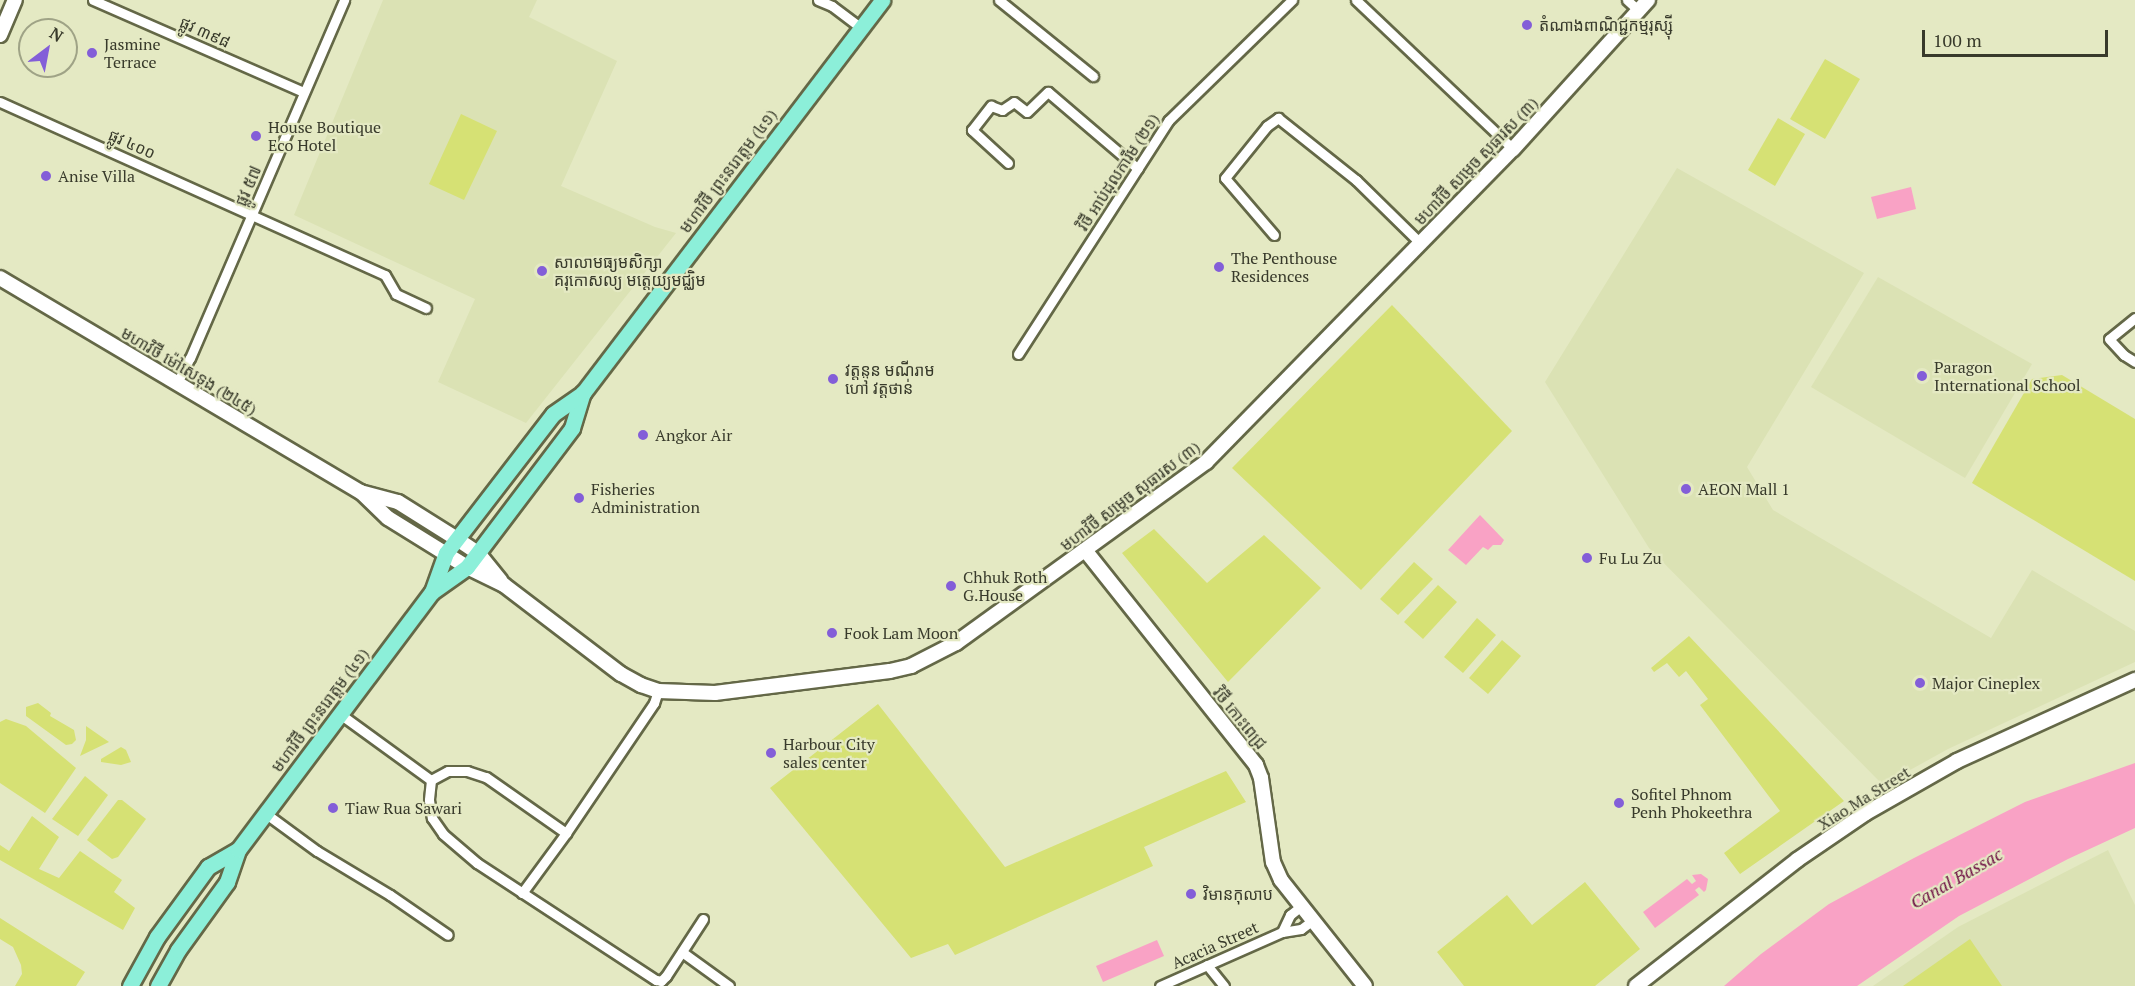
<!DOCTYPE html>
<html>
<head>
<meta charset="utf-8">
<style>
	body { margin:0 }
	#map { position:relative; width:2135px; height:986px; overflow:hidden; background:#e4e9c3; font-family:"PT Serif","Noto Sans Khmer",serif }
	div>[style] { position:absolute }
	.built>* { inset:0; background:#dbe2b4 }
	.green>* { inset:0; background:#d6e174 }
	.water>* { inset:0; background:#f9a2c5 }
	.roads { filter:drop-shadow(2px 0 #646847) drop-shadow(-2px 0 #646847) drop-shadow(0 2px #646847) drop-shadow(0 -2px #646847) }
	.street>* { height:9px; margin:-4.5px; padding:0 4.5px; transform-origin:4.5px; border-radius:4.5px; background:#fff }
	.secondary>* { height:14px; margin:-7px; padding:0 7px; transform-origin:7px; border-radius:7px; background:#fff }
	.primary>* { height:15px; margin:-7.5px; padding:0 7.5px; transform-origin:7.5px; border-radius:7.5px; background:#8cefd9 }
	.dots>* { width:16px; height:16px; translate:-50% -50%; box-sizing:border-box; border:3px solid #e4e9c3; border-radius:50% }
	span { translate:-50% -50%; white-space:nowrap; text-align:center; line-height:1.15; -webkit-text-stroke:4.5px #e4e9c3; paint-order:stroke }
	.poi-label { font-size:16px; color:#383a2b }
	.left { translate:0 -50%; text-align:left }
	.street-label { font-size:16px; color:#383a2b }
	.water-label { font-size:18px; color:#6e0f43; font-style:italic }
	.north { position:absolute; left:18px; top:18px; width:60px; height:60px; box-sizing:border-box; background:#e4e9c3; border:2px solid #9fa386; border-radius:50%; rotate:32deg; font-size:16px; font-weight:700; line-height:24px; text-align:center; color:#383a2b }
	.north::after { content:''; display:block; margin:auto; width:21px; height:27px; background:#835ed8; clip-path:polygon(50% 0,100% 100%,50% 72%,0 100%) }
	.scale { position:absolute; left:1922px; top:30px; width:186px; height:27px; box-sizing:border-box; border:3px solid #383a2b; border-top:0; padding-left:8px; font-size:18px; line-height:21px; white-space:nowrap; color:#383a2b; -webkit-text-stroke:4px #e4e9c3; paint-order:stroke }
</style>
</head>
<body>
<div id="map">
	<div class="built">
		<div style="clip-path:polygon(383px 0,537px 0,529px 17px,617px 61px,561px 186px,655px 227px,676px 233px,526px 423px,438px 382px,475px 299px,294px 215px)"></div>
		<div style="clip-path:polygon(1677px 168px,1864px 273px,1747px 467px,1773px 510px,1991px 638px,2032px 570px,2135px 631px,2135px 662px,1948px 749px,1883px 785px,1649px 548px,1545px 382px)"></div>
		<div style="clip-path:polygon(1878px 277px,2032px 364px,1965px 478px,1811px 387px)"></div>
		<div style="clip-path:polygon(2108px 850px,2135px 905px,2135px 986px,1873px 986px,1958px 927px)"></div>
	</div>
	<div class="green">
		<div style="clip-path:polygon(1825px 59px,1860px 79px,1825px 139px,1790px 119px)"></div>
		<div style="clip-path:polygon(461px 114px,497px 131px,464px 200px,429px 184px)"></div>
		<div style="clip-path:polygon(1778px 118px,1805px 134px,1775px 186px,1748px 170px)"></div>
		<div style="clip-path:polygon(1392px 305px,1512px 431px,1361px 590px,1232px 468px)"></div>
		<div style="clip-path:polygon(2062px 375px,2135px 419px,2135px 581px,1972px 483px,2032px 379px)"></div>
		<div style="clip-path:polygon(1154px 529px,1207px 583px,1264px 535px,1321px 588px,1228px 682px,1122px 553px)"></div>
		<div style="clip-path:polygon(1414px 562px,1433px 579px,1398px 615px,1380px 599px)"></div>
		<div style="clip-path:polygon(1438px 585px,1457px 602px,1423px 639px,1404px 622px)"></div>
		<div style="clip-path:polygon(1477px 618px,1496px 635px,1463px 673px,1444px 657px)"></div>
		<div style="clip-path:polygon(1689px 636px,1844px 801px,1740px 874px,1724px 853px,1780px 811px,1700px 705px,1708px 699px,1686px 671px,1679px 677px,1667px 663px,1654px 672px,1651px 668px)"></div>
		<div style="clip-path:polygon(1502px 640px,1521px 656px,1488px 694px,1469px 678px)"></div>
		<div style="clip-path:polygon(38px 703px,51px 713px,50px 716px,74px 730px,76px 740px,72px 744px,66px 745px,26px 716px,26px 707px)"></div>
		<div style="clip-path:polygon(878px 704px,1005px 867px,1226px 771px,1246px 802px,1144px 847px,1153px 866px,955px 955px,948px 944px,911px 958px,770px 788px)"></div>
		<div style="clip-path:polygon(6px 719px,26px 726px,76px 768px,45px 813px,0 783px,0 722px)"></div>
		<div style="clip-path:polygon(86px 726px,109px 742px,80px 756px,86px 740px)"></div>
		<div style="clip-path:polygon(121px 747px,126px 750px,131px 762px,121px 765px,101px 762px,101px 759px)"></div>
		<div style="clip-path:polygon(85px 776px,108px 795px,78px 836px,52px 819px)"></div>
		<div style="clip-path:polygon(118px 800px,122px 800px,146px 819px,118px 857px,112px 859px,87px 840px)"></div>
		<div style="clip-path:polygon(32px 816px,59px 837px,39px 869px,59px 878px,80px 851px,122px 880px,114px 892px,135px 908px,123px 930px,0 860px,0 845px,9px 851px)"></div>
		<div style="clip-path:polygon(1585px 882px,1640px 949px,1595px 986px,1464px 986px,1437px 952px,1507px 895px,1532px 925px)"></div>
		<div style="clip-path:polygon(0 918px,85px 972px,76px 986px,15px 986px,22px 974px,21px 965px,13px 947px,0 939px)"></div>
		<div style="clip-path:polygon(1970px 939px,2002px 986px,1903px 986px)"></div>
	</div>
	<div class="water">
		<div style="clip-path:polygon(1911px 187px,1916px 209px,1877px 219px,1871px 197px)"></div>
		<div style="clip-path:polygon(1480px 515px,1504px 540px,1501px 545px,1493px 545px,1488px 550px,1483px 547px,1466px 565px,1448px 550px)"></div>
		<div style="clip-path:polygon(2135px 763px,2135px 828px,2068px 859px,1959px 916px,1857px 986px,1724px 986px,1761px 954px,1829px 904px,1914px 858px,2025px 802px)"></div>
		<div style="clip-path:polygon(1701px 874px,1708px 879px,1706px 890px,1704px 892px,1699px 887px,1695px 890px,1699px 895px,1655px 928px,1643px 912px,1687px 879px,1692px 884px,1696px 881px,1692px 875px)"></div>
		<div style="clip-path:polygon(1157px 940px,1164px 956px,1103px 982px,1096px 966px)"></div>
	</div>
	<div class="roads">
		<div class="street">
			<div style="left:93px;top:0;width:230px;rotate:23.6deg"></div>
			<div style="left:818px;top:0;width:15px;rotate:23deg"></div>
			<div style="left:832px;top:6px;width:36px;rotate:37deg"></div>
			<div style="left:999px;top:0;width:121px;rotate:39deg"></div>
			<div style="left:1356px;top:0;width:216px;rotate:43.5deg"></div>
			<div style="left:1627px;top:0;width:15px;rotate:42deg"></div>
			<div style="left:0;top:102px;width:422px;rotate:24.2deg"></div>
			<div style="left:385px;top:275px;width:22px;rotate:60deg"></div>
			<div style="left:396px;top:294px;width:33px;rotate:25deg"></div>
			<div style="left:1008px;top:163px;width:49px;rotate:-137.5deg"></div>
			<div style="left:972px;top:130px;width:31px;rotate:-52deg"></div>
			<div style="left:991px;top:106px;width:12px;rotate:20deg"></div>
			<div style="left:1002px;top:110px;width:14px;rotate:-34deg"></div>
			<div style="left:1014px;top:102px;width:16px;rotate:38deg"></div>
			<div style="left:1027px;top:112px;width:29px;rotate:-44deg"></div>
			<div style="left:1048px;top:92px;width:118px;rotate:40.5deg"></div>
			<div style="left:1274px;top:235px;width:75px;rotate:-130.7deg"></div>
			<div style="left:1225px;top:178px;width:67px;rotate:-51.1deg"></div>
			<div style="left:1267px;top:126px;width:14px;rotate:-36deg"></div>
			<div style="left:1278px;top:118px;width:100px;rotate:38.5deg"></div>
			<div style="left:1356px;top:180px;width:90px;rotate:44.5deg"></div>
			<div style="left:2135px;top:318px;width:33px;rotate:141deg"></div>
			<div style="left:2109px;top:339px;width:22px;rotate:47deg"></div>
			<div style="left:2124px;top:355px;width:13px;rotate:32deg"></div>
			<div style="left:1018px;top:354px;width:278px;rotate:-57.2deg"></div>
			<div style="left:1169px;top:120px;width:172px;rotate:-44.3deg"></div>
			<div style="left:177px;top:383px;width:28px;rotate:-63deg"></div>
			<div style="left:190px;top:358px;width:390px;rotate:-66.7deg"></div>
			<div style="left:340px;top:714px;width:112px;rotate:36deg"></div>
			<div style="left:431px;top:780px;width:20px;rotate:96deg"></div>
			<div style="left:429px;top:800px;width:18px;rotate:81deg"></div>
			<div style="left:432px;top:818px;width:19px;rotate:55deg"></div>
			<div style="left:443px;top:834px;width:45px;rotate:40.5deg"></div>
			<div style="left:477px;top:863px;width:214px;rotate:33.2deg"></div>
			<div style="left:656px;top:980px;width:5px;rotate:11deg"></div>
			<div style="left:661px;top:981px;width:7px;rotate:-45deg"></div>
			<div style="left:666px;top:976px;width:68px;rotate:-57deg"></div>
			<div style="left:431px;top:780px;width:19px;rotate:-28deg"></div>
			<div style="left:448px;top:771px;width:19px"></div>
			<div style="left:467px;top:771px;width:20px;rotate:18deg"></div>
			<div style="left:486px;top:777px;width:98px;rotate:35deg"></div>
			<div style="left:566px;top:833px;width:157px;rotate:-55.9deg"></div>
			<div style="left:654px;top:703px;width:13px;rotate:-72deg"></div>
			<div style="left:265px;top:813px;width:64px;rotate:36.2deg"></div>
			<div style="left:317px;top:851px;width:85px;rotate:31.1deg"></div>
			<div style="left:390px;top:895px;width:70px;rotate:34.6deg"></div>
			<div style="left:522px;top:893px;width:74px;rotate:-53.7deg"></div>
			<div style="left:1282px;top:932px;width:19px;rotate:-65deg"></div>
			<div style="left:1290px;top:915px;width:14px;rotate:-39deg"></div>
			<div style="left:682px;top:952px;width:58px;rotate:35.9deg"></div>
			<div style="left:1207px;top:965px;width:27px;rotate:51deg"></div>
			<div style="left:1160px;top:986px;width:133px;rotate:-23.9deg"></div>
			<div style="left:1282px;top:932px;width:19px;rotate:-9deg"></div>
			<div style="left:1301px;top:929px;width:15px;rotate:-37deg"></div>
		</div>
		<div class="secondary">
			<div style="left:0;top:35px;width:38px;rotate:-67deg"></div>
			<div style="left:0;top:278px;width:420px;rotate:30.7deg"></div>
			<div style="left:361px;top:492px;width:37px;rotate:44deg"></div>
			<div style="left:388px;top:518px;width:93px;rotate:31.8deg"></div>
			<div style="left:467px;top:567px;width:41px;rotate:25.9deg"></div>
			<div style="left:504px;top:585px;width:147px;rotate:37.3deg"></div>
			<div style="left:621px;top:674px;width:23px;rotate:29deg"></div>
			<div style="left:641px;top:685px;width:18px;rotate:19deg"></div>
			<div style="left:658px;top:691px;width:57px;rotate:2deg"></div>
			<div style="left:715px;top:693px;width:176px;rotate:-7.2deg"></div>
			<div style="left:890px;top:671px;width:22px;rotate:-13deg"></div>
			<div style="left:911px;top:666px;width:51px;rotate:-27.1deg"></div>
			<div style="left:956px;top:643px;width:309px;rotate:-35.9deg"></div>
			<div style="left:1206px;top:462px;width:438px;rotate:-45.6deg"></div>
			<div style="left:1513px;top:149px;width:201px;rotate:-47.8deg"></div>
			<div style="left:364px;top:493px;width:35px;rotate:15deg"></div>
			<div style="left:398px;top:502px;width:70px;rotate:32.1deg"></div>
			<div style="left:457px;top:539px;width:25px;rotate:34deg"></div>
			<div style="left:478px;top:553px;width:36px;rotate:51deg"></div>
			<div style="left:1085px;top:550px;width:275px;rotate:51.5deg"></div>
			<div style="left:1256px;top:765px;width:14px;rotate:69deg"></div>
			<div style="left:1261px;top:778px;width:85px;rotate:81.9deg"></div>
			<div style="left:1273px;top:862px;width:20px;rotate:66deg"></div>
			<div style="left:1281px;top:880px;width:135px;rotate:51.6deg"></div>
			<div style="left:1636px;top:986px;width:204px;rotate:-38deg"></div>
			<div style="left:1797px;top:860px;width:83px;rotate:-34.3deg"></div>
			<div style="left:1866px;top:813px;width:105px;rotate:-29.7deg"></div>
			<div style="left:1957px;top:761px;width:196px;rotate:-24.5deg"></div>
		</div>
		<div class="primary">
			<div style="left:432px;top:592px;width:43px;rotate:-35.5deg"></div>
			<div style="left:467px;top:567px;width:174px;rotate:-52.9deg"></div>
			<div style="left:572px;top:428px;width:37px;rotate:-73deg"></div>
			<div style="left:130px;top:986px;width:56px;rotate:-61.1deg"></div>
			<div style="left:157px;top:937px;width:87px;rotate:-53.9deg"></div>
			<div style="left:208px;top:867px;width:34px;rotate:-30deg"></div>
			<div style="left:158px;top:986px;width:41px;rotate:-60.9deg"></div>
			<div style="left:178px;top:950px;width:84px;rotate:-54.2deg"></div>
			<div style="left:227px;top:882px;width:34px;rotate:-71deg"></div>
			<div style="left:238px;top:850px;width:323px;rotate:-53.1deg"></div>
			<div style="left:432px;top:592px;width:41px;rotate:-70.3deg"></div>
			<div style="left:446px;top:553px;width:175px;rotate:-52.4deg"></div>
			<div style="left:553px;top:414px;width:37px;rotate:-35deg"></div>
			<div style="left:583px;top:393px;width:494px;rotate:-52.7deg"></div>
		</div>
	</div>
	<div class="dots">
		<div style="left:1527px;top:25px;background:#835ed8"></div>
		<div style="left:92px;top:53px;background:#835ed8"></div>
		<div style="left:256px;top:136px;background:#835ed8"></div>
		<div style="left:46px;top:176px;background:#835ed8"></div>
		<div style="left:1219px;top:267px;background:#835ed8"></div>
		<div style="left:542px;top:271px;background:#835ed8"></div>
		<div style="left:1922px;top:376px;background:#835ed8"></div>
		<div style="left:833px;top:379px;background:#835ed8"></div>
		<div style="left:643px;top:435px;background:#835ed8"></div>
		<div style="left:1686px;top:489px;background:#835ed8"></div>
		<div style="left:579px;top:498px;background:#835ed8"></div>
		<div style="left:1587px;top:558px;background:#835ed8"></div>
		<div style="left:951px;top:586px;background:#835ed8"></div>
		<div style="left:832px;top:633px;background:#835ed8"></div>
		<div style="left:1920px;top:683px;background:#835ed8"></div>
		<div style="left:771px;top:753px;background:#835ed8"></div>
		<div style="left:1619px;top:803px;background:#835ed8"></div>
		<div style="left:333px;top:808px;background:#835ed8"></div>
		<div style="left:1191px;top:894px;background:#835ed8"></div>
	</div>
	<div class="poi-label">
		<span class="left" style="left:1539px;top:25px">តំណាងពាណិជ្ជកម្មរុស្ស៊ី</span>
		<span class="left" style="left:104px;top:53px">Jasmine<br>Terrace</span>
		<span class="left" style="left:268px;top:136px">House Boutique<br>Eco Hotel</span>
		<span class="left" style="left:58px;top:176px">Anise Villa</span>
		<span class="left" style="left:1231px;top:267px">The Penthouse<br>Residences</span>
		<span class="left" style="left:554px;top:271px">សាលាមធ្យមសិក្សា<br>គរុកោសល្យ មត្តេយ្យមជ្ឈិម</span>
		<span class="left" style="left:1934px;top:376px">Paragon<br>International School</span>
		<span class="left" style="left:845px;top:379px">វត្តនួន មណីរាម<br>ហៅ វត្តថាន់</span>
		<span class="left" style="left:655px;top:435px">Angkor Air</span>
		<span class="left" style="left:591px;top:498px">Fisheries<br>Administration</span>
		<span class="left" style="left:1698px;top:489px">AEON Mall 1</span>
		<span class="left" style="left:1599px;top:558px">Fu Lu Zu</span>
		<span class="left" style="left:963px;top:586px">Chhuk Roth<br>G.House</span>
		<span class="left" style="left:844px;top:633px">Fook Lam Moon</span>
		<span class="left" style="left:1932px;top:683px">Major Cineplex</span>
		<span class="left" style="left:783px;top:753px">Harbour City<br>sales center</span>
		<span class="left" style="left:1631px;top:803px">Sofitel Phnom<br>Penh Phokeethra</span>
		<span class="left" style="left:345px;top:808px">Tiaw Rua Sawari</span>
		<span class="left" style="left:1203px;top:894px">វិមានកុលាប</span>
	</div>
	<div class="street-label">
		<span style="left:205px;top:32px;rotate:24deg">ផ្លូវ ៣៩៨</span>
		<span style="left:132px;top:144px;rotate:24deg">ផ្លូវ ៤០០</span>
		<span style="left:1476px;top:161px;rotate:-46deg">មហាវិថី សម្តេច សុធារស (៣)</span>
		<span style="left:728px;top:171px;rotate:-53deg">មហាវិថី ព្រះនរោត្តម (៤១)</span>
		<span style="left:1118px;top:172px;rotate:-57deg">វិថី អាប់ដុលការីម (២១)</span>
		<span style="left:248px;top:186px;rotate:-67deg">ផ្លូវ ៥៧</span>
		<span style="left:189px;top:371px;rotate:31deg">មហាវិថី ម៉ៅសេទុង (២៤៥)</span>
		<span style="left:1130px;top:496px;rotate:-37deg">មហាវិថី សម្តេច សុធារស (៣)</span>
		<span style="left:320px;top:710px;rotate:-53deg">មហាវិថី ព្រះនរោត្តម (៤១)</span>
		<span style="left:1240px;top:718px;rotate:51deg">វិថី កោះពេជ្រ</span>
		<span style="left:1864px;top:798px;rotate:-32deg">Xiao Ma Street</span>
		<span style="left:1215px;top:945px;rotate:-24deg">Acacia Street</span>
	</div>
	<div class="water-label">
		<span style="left:1956px;top:878px;rotate:-30deg">Canal Bassac</span>
	</div>
	<div class="north">N</div>
	<div class="scale">100 m</div>
</div>
</body>
</html>
